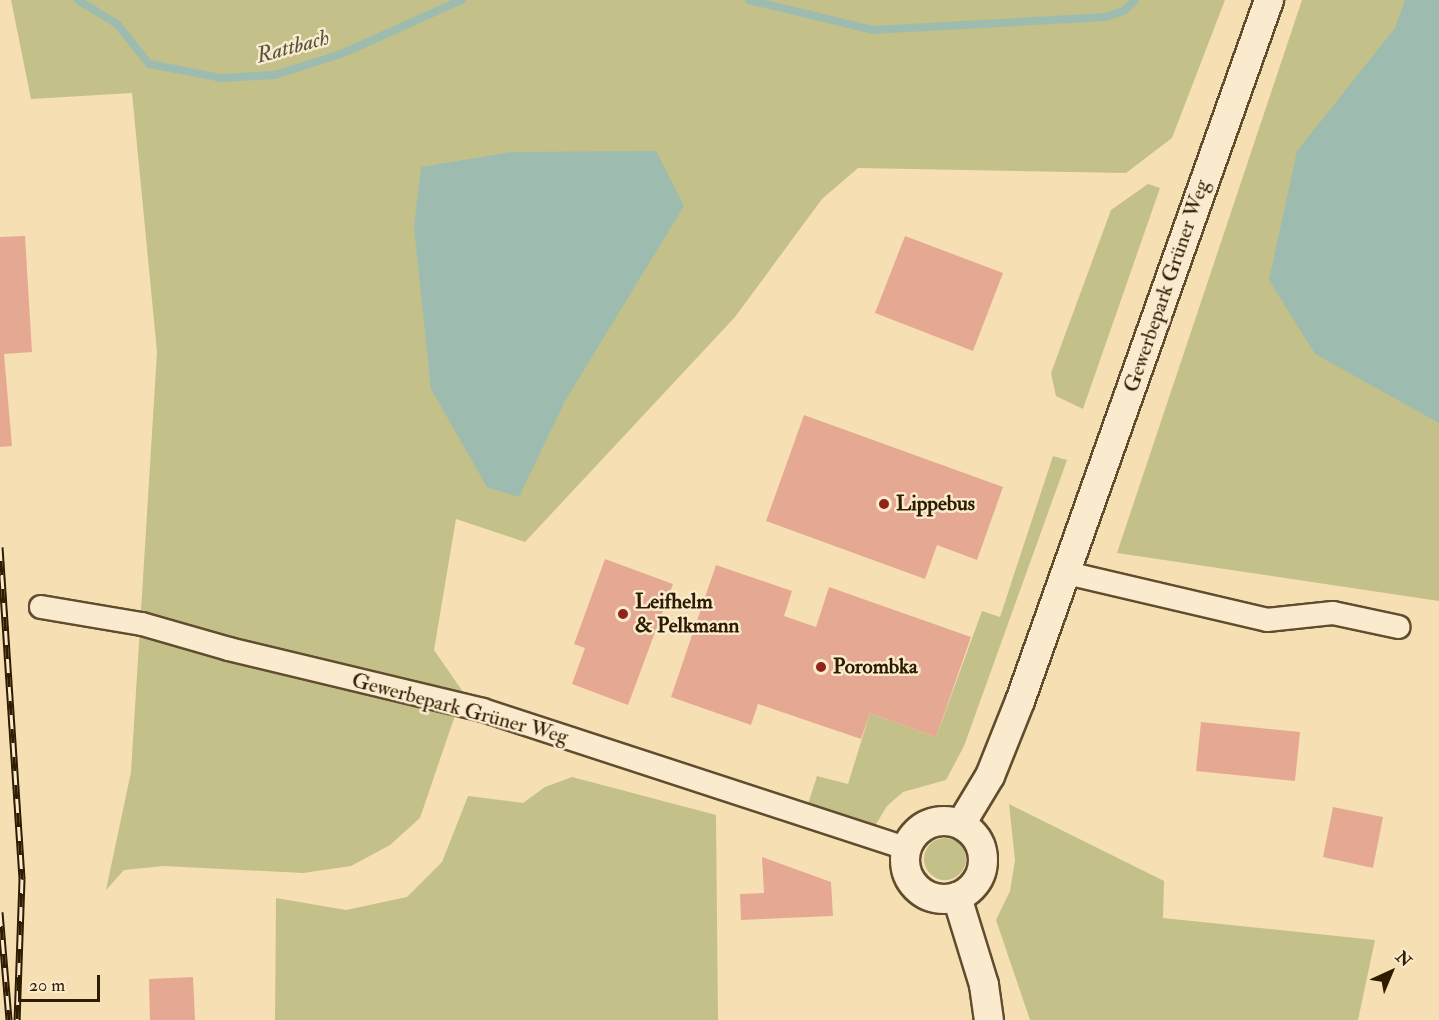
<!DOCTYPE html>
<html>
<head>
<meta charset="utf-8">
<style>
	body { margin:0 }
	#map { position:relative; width:1439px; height:1020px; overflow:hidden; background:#f7dfb4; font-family:"IM FELL Double Pica",serif }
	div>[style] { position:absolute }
	.green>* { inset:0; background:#c3c089 }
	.round { border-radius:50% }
	.water>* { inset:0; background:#9dbcaf }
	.stream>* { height:8px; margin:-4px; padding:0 4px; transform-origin:4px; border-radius:4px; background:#9dbcaf }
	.building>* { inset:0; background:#e5a993 }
	.roads { filter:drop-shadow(2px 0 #604d2e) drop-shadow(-2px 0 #604d2e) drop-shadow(0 2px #604d2e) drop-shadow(0 -2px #604d2e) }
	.minor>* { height:22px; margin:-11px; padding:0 11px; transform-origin:11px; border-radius:11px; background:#faeace }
	.tertiary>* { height:28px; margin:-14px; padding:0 14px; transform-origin:14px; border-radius:14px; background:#faeace }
	.tertiary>.ring { margin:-14px; padding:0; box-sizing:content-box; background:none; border:28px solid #faeace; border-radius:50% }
	.rail>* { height:7px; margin-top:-3.5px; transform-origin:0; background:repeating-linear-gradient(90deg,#faeace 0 14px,#2e1c01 0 28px); box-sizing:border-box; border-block:2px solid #2e1c01 }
	.dots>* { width:16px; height:16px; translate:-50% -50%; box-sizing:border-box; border:3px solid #faeace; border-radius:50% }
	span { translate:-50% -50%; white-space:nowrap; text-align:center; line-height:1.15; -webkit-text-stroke:5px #faeace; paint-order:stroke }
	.street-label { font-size:21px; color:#2e1c01 }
	.poi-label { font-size:21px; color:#2e1c01; font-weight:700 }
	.left { translate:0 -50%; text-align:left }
	.water-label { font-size:22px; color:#55543e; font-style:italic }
	.north { position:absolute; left:1361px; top:942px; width:60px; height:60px; -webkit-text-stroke:4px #faeace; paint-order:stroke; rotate:44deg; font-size:16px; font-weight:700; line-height:24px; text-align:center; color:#2e1c01 }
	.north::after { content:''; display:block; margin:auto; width:21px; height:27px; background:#2e1c01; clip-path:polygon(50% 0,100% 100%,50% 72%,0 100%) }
	.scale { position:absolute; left:18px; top:975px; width:82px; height:27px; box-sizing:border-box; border:3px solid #2e1c01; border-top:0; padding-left:8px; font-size:18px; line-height:21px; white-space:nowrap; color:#2e1c01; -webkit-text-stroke:4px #faeace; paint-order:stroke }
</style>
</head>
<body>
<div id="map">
	<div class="green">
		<div style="clip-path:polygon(11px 0,1225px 0,1172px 138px,1126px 173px,858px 168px,822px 199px,735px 317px,525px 542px,456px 519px,434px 650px,463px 692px,420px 818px,390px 845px,351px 866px,303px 873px,164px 866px,124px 870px,106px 890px,131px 772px,157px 352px,132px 93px,31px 99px)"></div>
		<div style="clip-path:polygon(1302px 0,1439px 0,1439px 601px,1117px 553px)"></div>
		<div style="clip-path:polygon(1148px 184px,1160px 188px,1083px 409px,1056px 396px,1051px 373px,1111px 210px)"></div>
		<div style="clip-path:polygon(1053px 456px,1067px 460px,964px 746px,946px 780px,903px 792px,887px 806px,873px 829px,808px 804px,817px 776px,848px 784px,870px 713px,936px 737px,982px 611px,1000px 617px)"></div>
		<div style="clip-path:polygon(572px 777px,716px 815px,718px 1020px,275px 1020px,276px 898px,346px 910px,407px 897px,442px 862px,468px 796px,523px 803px,545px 787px)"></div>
		<div style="clip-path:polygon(1009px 804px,1164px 881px,1163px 918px,1375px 940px,1358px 1020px,1030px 1020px,996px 920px,1010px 891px,1015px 860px)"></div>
		<div class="round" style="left:924px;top:838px;width:42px;height:42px"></div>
	</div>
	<div class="water">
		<div style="clip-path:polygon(1405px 0,1439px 0,1439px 423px,1315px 354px,1269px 280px,1297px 151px,1395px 28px)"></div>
		<div style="clip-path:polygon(656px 151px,684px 206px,565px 401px,519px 497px,487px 487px,431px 389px,414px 227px,421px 167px,512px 152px)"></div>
	</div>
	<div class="stream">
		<div style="left:78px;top:0;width:46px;rotate:31.6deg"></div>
		<div style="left:117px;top:24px;width:51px;rotate:51.3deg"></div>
		<div style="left:149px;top:64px;width:73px;rotate:11deg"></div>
		<div style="left:221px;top:78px;width:54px;rotate:-3.2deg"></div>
		<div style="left:275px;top:75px;width:69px;rotate:-17.7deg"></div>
		<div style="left:341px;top:54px;width:133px;rotate:-24.1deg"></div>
		<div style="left:749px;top:0;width:128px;rotate:13.6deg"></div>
		<div style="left:873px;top:30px;width:233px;rotate:-3.2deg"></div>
		<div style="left:1106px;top:17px;width:20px;rotate:-20deg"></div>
		<div style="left:1125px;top:10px;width:14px;rotate:-45deg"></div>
	</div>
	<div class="building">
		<div style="clip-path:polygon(25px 236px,32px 352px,4px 354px,12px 446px,0 447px,0 237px)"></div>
		<div style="clip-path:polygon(905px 236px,1003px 273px,973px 351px,875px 313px)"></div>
		<div style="clip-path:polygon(804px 415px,1003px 487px,977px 560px,937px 545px,925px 579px,766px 521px)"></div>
		<div style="clip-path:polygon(605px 559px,673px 584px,628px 705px,572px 684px,585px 648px,574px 644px)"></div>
		<div style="clip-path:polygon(716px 565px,792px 591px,784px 616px,816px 627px,829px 587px,971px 637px,936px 737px,870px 713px,861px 739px,758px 704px,751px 725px,671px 697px)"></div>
		<div style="clip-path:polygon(1201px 722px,1300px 732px,1295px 781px,1196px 771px)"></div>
		<div style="clip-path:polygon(1333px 807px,1383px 817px,1373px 868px,1323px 857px)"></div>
		<div style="clip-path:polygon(762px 857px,831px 882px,833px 916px,741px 920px,740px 894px,764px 893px)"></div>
		<div style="clip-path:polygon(193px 977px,195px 1020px,150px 1020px,149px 979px)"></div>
	</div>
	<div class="roads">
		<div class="minor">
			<div style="left:1067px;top:573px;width:205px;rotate:13.2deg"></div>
			<div style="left:1267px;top:620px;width:66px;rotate:-6.1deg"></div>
			<div style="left:1333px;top:613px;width:67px;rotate:12deg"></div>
			<div style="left:41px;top:607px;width:102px;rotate:9.6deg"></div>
			<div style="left:142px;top:624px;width:91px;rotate:16deg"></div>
			<div style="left:229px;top:649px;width:261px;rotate:13.5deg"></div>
			<div style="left:483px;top:710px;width:445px;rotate:18.1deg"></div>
		</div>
		<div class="tertiary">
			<div class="ring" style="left:905px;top:821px;width:50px;height:50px"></div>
			<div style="left:961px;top:824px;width:56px;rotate:-58.9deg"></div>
			<div style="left:990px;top:776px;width:81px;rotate:-68.2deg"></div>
			<div style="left:1020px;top:701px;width:744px;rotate:-70.44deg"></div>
			<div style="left:957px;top:897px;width:92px;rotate:72.9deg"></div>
			<div style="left:984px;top:985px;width:35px;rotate:82deg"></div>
		</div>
	</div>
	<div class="rail">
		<div style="left:0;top:547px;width:333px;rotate:86.2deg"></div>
		<div style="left:22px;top:879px;width:141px;rotate:92deg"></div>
		<div style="left:0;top:912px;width:108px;rotate:85.2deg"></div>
	</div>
	<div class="dots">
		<div style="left:884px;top:504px;background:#8f2418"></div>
		<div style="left:623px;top:614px;background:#8f2418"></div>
		<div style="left:821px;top:667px;background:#8f2418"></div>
	</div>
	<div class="street-label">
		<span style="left:1167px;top:286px;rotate:-71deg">Gewerbepark Grüner Weg</span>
		<span style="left:460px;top:709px;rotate:15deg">Gewerbepark Grüner Weg</span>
	</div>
	<div class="poi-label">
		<span class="left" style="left:896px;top:504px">Lippebus</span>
		<span class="left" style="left:635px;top:614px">Leifhelm<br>&amp; Pelkmann</span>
		<span class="left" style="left:833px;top:667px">Porombka</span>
	</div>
	<div class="water-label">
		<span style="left:293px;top:47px;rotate:-15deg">Rattbach</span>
	</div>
	<div class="north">N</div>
	<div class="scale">20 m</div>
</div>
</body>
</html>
